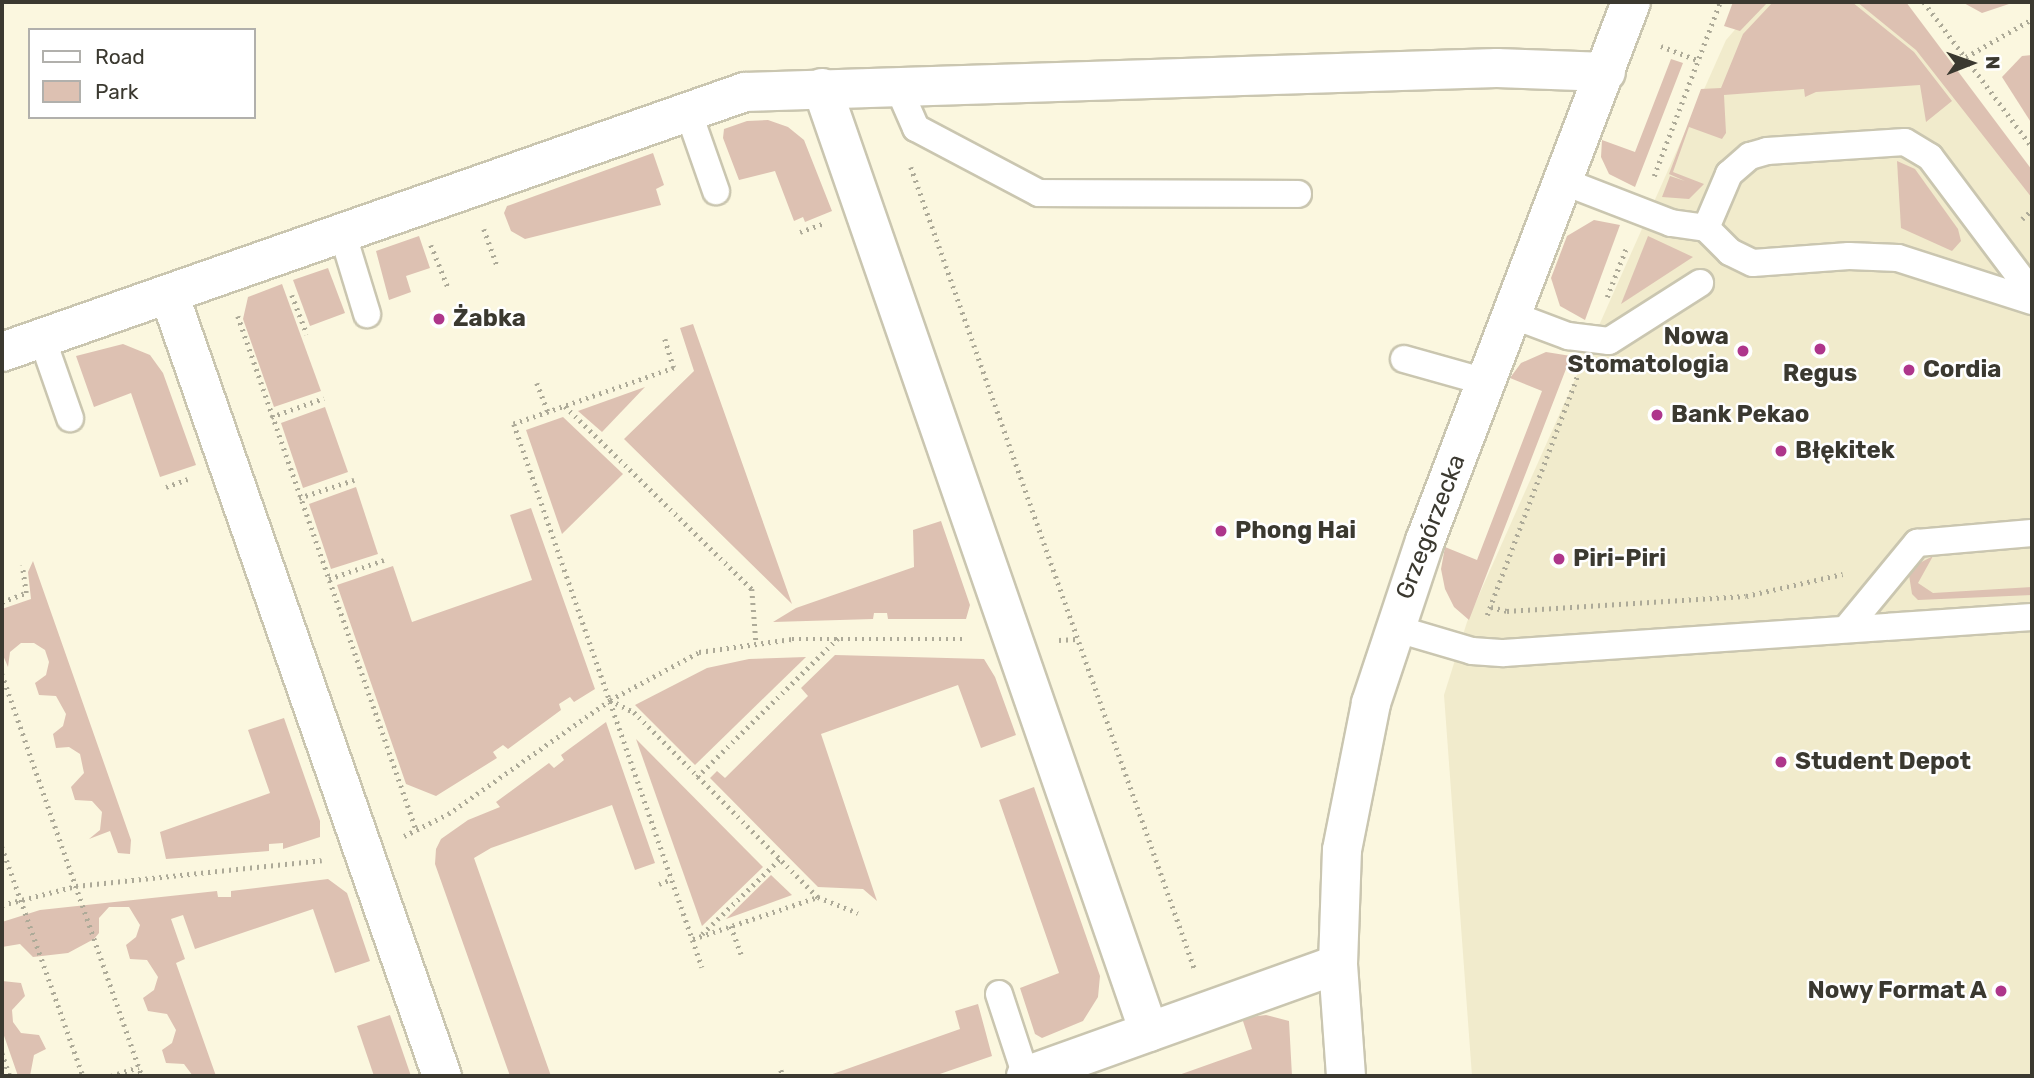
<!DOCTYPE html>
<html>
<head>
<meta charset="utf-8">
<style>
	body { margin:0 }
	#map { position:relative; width:2034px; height:1078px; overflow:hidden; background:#fbf7df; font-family:Rubik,sans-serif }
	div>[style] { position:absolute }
	.built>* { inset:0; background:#f1ebcc }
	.green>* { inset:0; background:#ddc1b2 }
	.path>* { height:4.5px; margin-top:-2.25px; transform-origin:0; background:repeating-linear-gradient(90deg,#adaa98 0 2px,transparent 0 7px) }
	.roads { filter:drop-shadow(2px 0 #cac6b0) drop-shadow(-2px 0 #cac6b0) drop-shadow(0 2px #cac6b0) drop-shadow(0 -2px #cac6b0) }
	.service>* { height:26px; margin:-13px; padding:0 13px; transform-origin:13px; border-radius:13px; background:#fff }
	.minor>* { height:38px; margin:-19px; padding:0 19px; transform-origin:19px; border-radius:19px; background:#fff }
	.dots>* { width:19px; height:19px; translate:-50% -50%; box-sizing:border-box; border:4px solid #fff; border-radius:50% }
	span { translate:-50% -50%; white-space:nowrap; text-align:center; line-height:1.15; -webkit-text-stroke:5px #fff; paint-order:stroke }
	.poi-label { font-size:24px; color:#3b3930; font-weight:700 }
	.left { translate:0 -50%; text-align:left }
	.right { translate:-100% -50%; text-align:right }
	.street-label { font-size:24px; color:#3b3930 }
	.frame { position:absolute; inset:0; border:4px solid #3b3930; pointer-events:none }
	.legend { position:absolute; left:28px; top:28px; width:228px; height:91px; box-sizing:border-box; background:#fff; border:2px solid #b1b0ac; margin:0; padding:9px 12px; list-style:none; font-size:21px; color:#3b3930 }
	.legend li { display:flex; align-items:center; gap:14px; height:35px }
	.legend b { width:35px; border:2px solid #b1b0ac }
	.north { position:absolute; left:1936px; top:28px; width:70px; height:70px; -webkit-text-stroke:5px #fff; paint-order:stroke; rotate:89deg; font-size:19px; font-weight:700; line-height:28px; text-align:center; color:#3b3930 }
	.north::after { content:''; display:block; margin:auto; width:24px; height:32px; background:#3b3930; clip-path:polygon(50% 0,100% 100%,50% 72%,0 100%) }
</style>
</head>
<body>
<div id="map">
	<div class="built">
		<div style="clip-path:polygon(1759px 2px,1872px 2px,1922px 43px,2032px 184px,2032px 1076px,1472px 1076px,1444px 695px,1467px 622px,1726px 40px)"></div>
	</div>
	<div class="green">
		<div style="clip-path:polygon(1733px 2px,1768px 2px,1740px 31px,1724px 26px)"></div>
		<div style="clip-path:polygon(1773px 2px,1852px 2px,1914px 52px,1952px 101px,1926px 122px,1920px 85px,1816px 92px,1805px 97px,1804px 89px,1724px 95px,1726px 133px,1722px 139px,1689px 127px,1673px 172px,1704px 184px,1689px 199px,1662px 197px,1670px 176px,1685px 181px,1669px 174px,1701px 89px,1721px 88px,1743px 34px)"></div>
		<div style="clip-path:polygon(1857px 2px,1906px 2px,2032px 170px,2032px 198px,1916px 50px)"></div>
		<div style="clip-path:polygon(1962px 2px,2015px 2px,1982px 13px)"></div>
		<div style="clip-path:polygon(2032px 55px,2032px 124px,2002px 77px,2022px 56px)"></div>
		<div style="clip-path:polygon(1671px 59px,1683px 63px,1635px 187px,1609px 174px,1601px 157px,1602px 140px,1635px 152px)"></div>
		<div style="clip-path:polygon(768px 120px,788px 127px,804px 140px,832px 211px,805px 222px,803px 217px,794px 221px,775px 171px,739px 180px,723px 138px,724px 129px,747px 121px)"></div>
		<div style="clip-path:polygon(653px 153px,664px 185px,656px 189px,661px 205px,525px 239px,511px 231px,504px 213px,507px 206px)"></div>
		<div style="clip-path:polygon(1897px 161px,1915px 169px,1958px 229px,1961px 241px,1952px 251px,1901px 228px)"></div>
		<div style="clip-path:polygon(1594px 220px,1620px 225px,1585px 320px,1560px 306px,1551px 278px,1567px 236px)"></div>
		<div style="clip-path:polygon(419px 236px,430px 268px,406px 276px,411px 292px,389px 300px,376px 251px)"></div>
		<div style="clip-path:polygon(1648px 236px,1693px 257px,1621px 304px)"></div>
		<div style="clip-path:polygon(328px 268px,345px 313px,310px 326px,293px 280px)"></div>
		<div style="clip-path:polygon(282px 284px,321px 391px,274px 407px,243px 319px,248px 297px)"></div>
		<div style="clip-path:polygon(693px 324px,792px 604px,624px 439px,694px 371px,680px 328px)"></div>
		<div style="clip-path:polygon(123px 344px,150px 355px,163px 373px,196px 465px,160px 477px,131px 393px,94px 407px,76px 356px)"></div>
		<div style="clip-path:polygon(1546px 352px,1571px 356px,1469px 620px,1454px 607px,1445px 589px,1441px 569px,1445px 547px,1477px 560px,1542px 391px,1510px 378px,1521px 363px)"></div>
		<div style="clip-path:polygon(645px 387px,602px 432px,578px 411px)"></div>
		<div style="clip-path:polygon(325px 407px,348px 472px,303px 488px,281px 423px)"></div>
		<div style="clip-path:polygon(563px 417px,623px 474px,562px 534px,526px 430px)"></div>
		<div style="clip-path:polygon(356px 487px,378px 554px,331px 569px,309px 504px)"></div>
		<div style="clip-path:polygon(531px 508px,595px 689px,574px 702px,570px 697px,559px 704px,561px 710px,508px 749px,503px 745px,493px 752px,497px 758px,436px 796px,406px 784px,337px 585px,393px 566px,412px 622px,532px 580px,510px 515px)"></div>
		<div style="clip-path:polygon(941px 521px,970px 605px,966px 619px,888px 619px,887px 613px,874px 613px,873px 619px,773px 622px,796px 608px,914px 567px,913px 530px)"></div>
		<div style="clip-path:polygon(1933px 556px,1918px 583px,1933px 593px,2032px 587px,2032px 595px,1918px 600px,1912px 594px,1909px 575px,1914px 566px)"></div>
		<div style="clip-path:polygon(33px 561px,131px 840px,130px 854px,118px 853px,110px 831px,89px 839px,100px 830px,102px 812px,92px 801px,75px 800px,71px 787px,84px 773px,80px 754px,69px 747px,56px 748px,53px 734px,63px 726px,66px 714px,56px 696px,39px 695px,35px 683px,46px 675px,49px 662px,45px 650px,34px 643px,21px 643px,10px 652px,8px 667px,2px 653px,2px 609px,31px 599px,28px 572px)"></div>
		<div style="clip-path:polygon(835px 655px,984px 659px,995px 677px,1016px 735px,981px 748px,958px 685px,821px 734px,877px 901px,863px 889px,818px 887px,710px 778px,717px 771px,725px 778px,808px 696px,801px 688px)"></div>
		<div style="clip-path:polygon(806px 657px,695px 765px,635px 705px,707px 668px,749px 659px)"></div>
		<div style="clip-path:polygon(284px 718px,320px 821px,320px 837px,283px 849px,283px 843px,269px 844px,269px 851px,166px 859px,160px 832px,270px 793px,248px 730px)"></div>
		<div style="clip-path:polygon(606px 722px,655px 863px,635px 870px,612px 805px,491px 848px,474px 858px,551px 1076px,510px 1076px,435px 864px,436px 849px,441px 839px,468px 820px,500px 807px,496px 802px,549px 763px,554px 768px,564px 760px,561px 755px)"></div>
		<div style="clip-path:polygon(636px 739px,763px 867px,702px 926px)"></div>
		<div style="clip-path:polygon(1034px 787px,1100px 976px,1098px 997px,1083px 1021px,1042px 1038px,1035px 1034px,1020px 988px,1059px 973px,999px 800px)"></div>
		<div style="clip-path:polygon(771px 875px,792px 895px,726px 919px)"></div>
		<div style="clip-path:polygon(328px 879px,347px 893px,370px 961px,335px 973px,313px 909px,195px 949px,183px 915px,171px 919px,185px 959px,176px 963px,216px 1076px,193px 1076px,184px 1064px,166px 1063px,162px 1050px,172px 1043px,176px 1030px,167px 1014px,148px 1011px,143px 998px,154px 990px,158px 977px,147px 960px,130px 959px,126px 945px,136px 937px,140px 925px,129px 907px,109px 907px,99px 918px,99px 933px,94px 939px,68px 953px,33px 957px,20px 944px,2px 947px,2px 922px,40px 910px,217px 891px,218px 897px,231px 897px,231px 891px)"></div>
		<div style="clip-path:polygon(2px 981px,21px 983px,25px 996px,12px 1010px,13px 1022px,21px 1033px,39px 1035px,46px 1049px,34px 1055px,30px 1076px,18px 1076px,2px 1030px)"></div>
		<div style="clip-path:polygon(978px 1004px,992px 1056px,934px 1076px,827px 1076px,960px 1029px,955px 1011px)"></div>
		<div style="clip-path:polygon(390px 1015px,411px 1076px,374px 1076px,357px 1026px)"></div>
		<div style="clip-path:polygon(1266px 1015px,1289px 1021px,1292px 1076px,1176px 1076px,1252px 1049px,1242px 1018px)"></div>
	</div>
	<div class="path">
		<div style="left:1924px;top:2px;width:181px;rotate:53.3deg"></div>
		<div style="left:1661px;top:46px;width:40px;rotate:21deg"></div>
		<div style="left:1966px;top:57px;width:76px;rotate:-29.9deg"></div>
		<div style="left:911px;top:167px;width:852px;rotate:70.52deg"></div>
		<div style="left:1654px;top:176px;width:186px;rotate:-69.2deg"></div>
		<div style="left:2022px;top:219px;width:13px;rotate:-42deg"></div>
		<div style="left:484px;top:229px;width:41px;rotate:70.3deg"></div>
		<div style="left:800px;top:232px;width:27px;rotate:-20deg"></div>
		<div style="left:431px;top:245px;width:45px;rotate:68deg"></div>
		<div style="left:292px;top:295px;width:42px;rotate:69deg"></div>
		<div style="left:1607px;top:297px;width:55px;rotate:-68.6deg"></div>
		<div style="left:238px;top:316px;width:546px;rotate:70.87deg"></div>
		<div style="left:665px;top:339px;width:30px;rotate:73deg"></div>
		<div style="left:674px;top:368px;width:170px;rotate:160.7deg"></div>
		<div style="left:514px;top:424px;width:575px;rotate:70.9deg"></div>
		<div style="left:537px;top:383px;width:31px;rotate:69deg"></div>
		<div style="left:565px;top:406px;width:262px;rotate:44.4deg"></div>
		<div style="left:752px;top:589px;width:52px;rotate:85.6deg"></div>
		<div style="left:271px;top:417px;width:56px;rotate:-19.7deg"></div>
		<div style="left:166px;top:487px;width:23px;rotate:-20deg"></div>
		<div style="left:299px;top:498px;width:58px;rotate:-18.1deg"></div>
		<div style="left:329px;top:579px;width:58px;rotate:-19.1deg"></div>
		<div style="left:2px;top:602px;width:26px;rotate:-21deg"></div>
		<div style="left:26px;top:593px;width:28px;rotate:-98deg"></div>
		<div style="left:1491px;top:607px;width:16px;rotate:14deg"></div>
		<div style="left:1507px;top:611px;width:239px;rotate:-3.6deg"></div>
		<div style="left:1746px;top:596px;width:99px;rotate:-12.8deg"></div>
		<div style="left:1487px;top:615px;width:258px;rotate:-69.3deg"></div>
		<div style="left:1059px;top:640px;width:17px;rotate:-3deg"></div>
		<div style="left:2px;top:674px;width:426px;rotate:70.8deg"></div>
		<div style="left:610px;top:700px;width:27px;rotate:27deg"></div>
		<div style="left:634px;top:712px;width:261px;rotate:45.2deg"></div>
		<div style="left:818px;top:897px;width:43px;rotate:21.8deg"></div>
		<div style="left:697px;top:777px;width:198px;rotate:-44.6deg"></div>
		<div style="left:404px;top:836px;width:49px;rotate:-26.6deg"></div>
		<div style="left:448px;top:814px;width:198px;rotate:-35.1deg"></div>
		<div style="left:610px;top:700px;width:101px;rotate:-28.3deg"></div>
		<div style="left:699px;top:652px;width:94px;rotate:-8deg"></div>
		<div style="left:792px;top:639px;width:175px"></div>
		<div style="left:2px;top:847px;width:243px;rotate:70.5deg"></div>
		<div style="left:659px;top:884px;width:14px;rotate:-21deg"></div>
		<div style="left:2px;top:905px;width:76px;rotate:-14.4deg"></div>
		<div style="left:76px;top:886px;width:247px;rotate:-6deg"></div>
		<div style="left:731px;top:926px;width:30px;rotate:70deg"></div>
		<div style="left:702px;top:934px;width:108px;rotate:-43.9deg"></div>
		<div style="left:693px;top:939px;width:132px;rotate:-18.6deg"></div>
		<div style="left:2px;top:1053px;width:24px;rotate:71deg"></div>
		<div style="left:781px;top:1070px;width:6px;rotate:72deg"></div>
		<div style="left:111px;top:1076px;width:29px;rotate:-18deg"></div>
	</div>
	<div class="roads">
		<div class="service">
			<div style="left:898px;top:87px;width:45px;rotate:66.3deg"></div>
			<div style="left:916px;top:128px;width:139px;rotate:27.9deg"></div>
			<div style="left:1039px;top:193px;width:259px;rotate:0.2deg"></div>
			<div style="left:688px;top:111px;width:85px;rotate:70.7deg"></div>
			<div style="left:1565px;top:182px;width:114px;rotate:21.1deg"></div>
			<div style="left:1671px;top:223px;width:35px;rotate:8deg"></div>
			<div style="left:1706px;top:228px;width:59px;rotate:-66.9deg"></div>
			<div style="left:1729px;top:174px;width:28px;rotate:-41deg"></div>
			<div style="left:1750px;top:156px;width:18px;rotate:-16deg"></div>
			<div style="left:1767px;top:151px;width:138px;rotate:-3.7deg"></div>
			<div style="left:1905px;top:142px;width:29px;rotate:31deg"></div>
			<div style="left:1930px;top:157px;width:170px;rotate:53.1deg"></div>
			<div style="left:1706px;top:228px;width:34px;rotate:45deg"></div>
			<div style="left:1730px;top:252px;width:25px;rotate:26deg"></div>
			<div style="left:1753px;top:263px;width:96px;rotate:-4.2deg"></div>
			<div style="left:1849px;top:256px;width:49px;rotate:2.3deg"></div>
			<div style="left:1898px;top:258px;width:141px;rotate:17.8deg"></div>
			<div style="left:342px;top:232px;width:86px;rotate:73deg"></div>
			<div style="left:1512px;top:315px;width:60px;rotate:20.6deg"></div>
			<div style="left:1568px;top:336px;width:41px;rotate:7deg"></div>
			<div style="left:1609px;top:341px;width:108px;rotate:-32.5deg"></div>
			<div style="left:42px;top:338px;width:85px;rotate:70.7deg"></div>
			<div style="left:1404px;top:359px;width:85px;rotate:15.7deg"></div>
			<div style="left:1394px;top:628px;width:81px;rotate:16.4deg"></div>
			<div style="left:1472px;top:651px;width:32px;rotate:4deg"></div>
			<div style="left:1504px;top:653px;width:529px;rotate:-3.9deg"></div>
			<div style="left:1846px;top:629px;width:112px;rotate:-50.5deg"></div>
			<div style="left:1917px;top:543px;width:115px;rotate:-5deg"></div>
			<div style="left:999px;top:994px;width:86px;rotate:71.8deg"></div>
		</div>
		<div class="minor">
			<div style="left:822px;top:88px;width:999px;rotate:70.89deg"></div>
			<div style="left:169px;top:294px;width:828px;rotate:70.76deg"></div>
			<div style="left:2px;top:352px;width:787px;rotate:-19.29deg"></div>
			<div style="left:745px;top:92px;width:752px;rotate:-1.83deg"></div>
			<div style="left:1497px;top:68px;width:109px;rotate:2.1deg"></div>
			<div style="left:1026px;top:1076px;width:331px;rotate:-19.7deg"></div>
			<div style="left:1346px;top:1076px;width:112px;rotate:-94.1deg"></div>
			<div style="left:1338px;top:964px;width:114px;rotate:-88deg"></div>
			<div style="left:1342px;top:850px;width:150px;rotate:-78.8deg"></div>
			<div style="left:1371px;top:703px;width:171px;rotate:-71.6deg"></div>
			<div style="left:1425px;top:541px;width:577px;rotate:-69.08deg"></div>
		</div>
	</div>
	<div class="dots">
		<div style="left:439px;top:319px;background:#ae368b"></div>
		<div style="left:1820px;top:349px;background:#ae368b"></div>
		<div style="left:1743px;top:351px;background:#ae368b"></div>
		<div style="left:1909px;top:370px;background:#ae368b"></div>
		<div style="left:1657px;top:415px;background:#ae368b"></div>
		<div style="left:1781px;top:451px;background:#ae368b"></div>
		<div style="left:1221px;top:531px;background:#ae368b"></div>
		<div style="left:1559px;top:559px;background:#ae368b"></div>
		<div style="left:1781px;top:762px;background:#ae368b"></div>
		<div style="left:2001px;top:991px;background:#ae368b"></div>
	</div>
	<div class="poi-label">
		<span class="left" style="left:453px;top:319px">Żabka</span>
		<span class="right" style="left:1729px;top:351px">Nowa<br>Stomatologia</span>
		<span class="left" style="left:1923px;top:370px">Cordia</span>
		<span style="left:1820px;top:374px">Regus</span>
		<span class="left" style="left:1671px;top:415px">Bank Pekao</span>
		<span class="left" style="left:1795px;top:451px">Błękitek</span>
		<span class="left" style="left:1235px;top:531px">Phong Hai</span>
		<span class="left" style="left:1573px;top:559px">Piri-Piri</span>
		<span class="left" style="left:1795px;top:762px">Student Depot</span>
		<span class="right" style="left:1987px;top:991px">Nowy Format A</span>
	</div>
	<div class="street-label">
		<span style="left:1431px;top:527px;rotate:-69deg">Grzegórzecka</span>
	</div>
	<div class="frame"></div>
	<ul class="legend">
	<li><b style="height:9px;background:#fff"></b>Road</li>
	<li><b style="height:19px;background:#ddc1b2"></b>Park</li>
	</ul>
	<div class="north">N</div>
</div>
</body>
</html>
